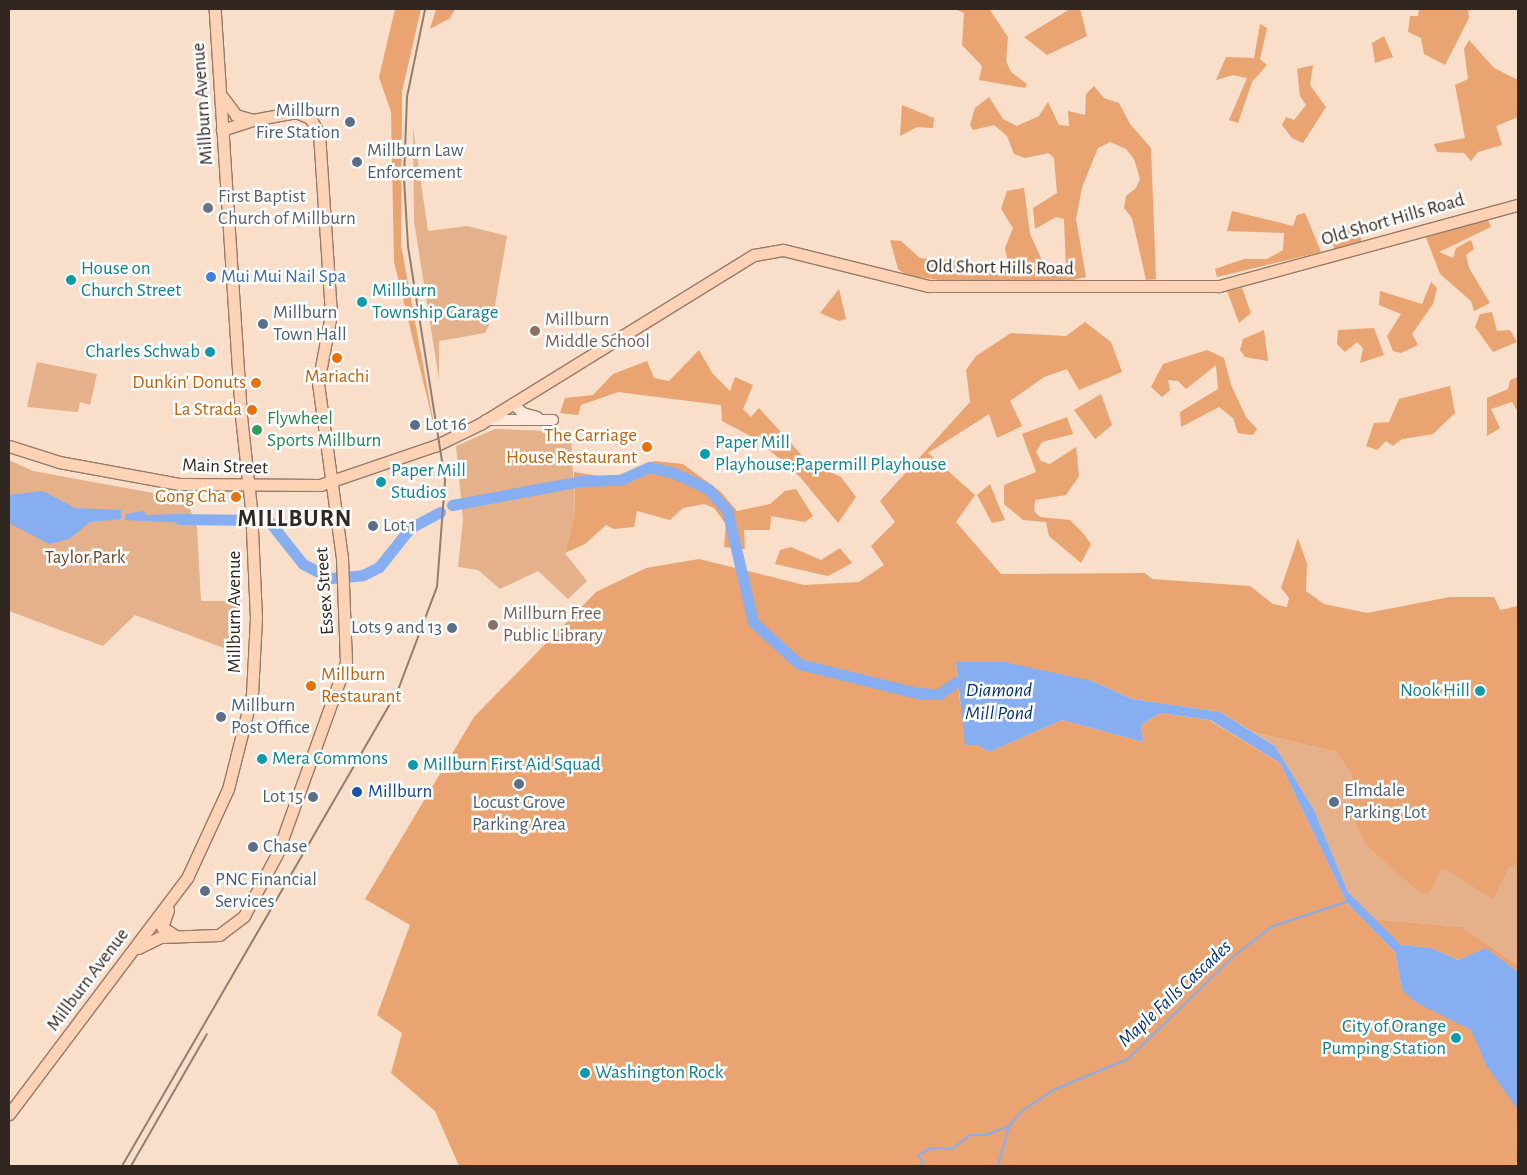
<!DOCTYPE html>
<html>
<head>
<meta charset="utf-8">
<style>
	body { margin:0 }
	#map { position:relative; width:1527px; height:1175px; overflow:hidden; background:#f9deca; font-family:"Alegreya Sans",sans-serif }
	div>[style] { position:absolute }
	.green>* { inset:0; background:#e5b18b }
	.forest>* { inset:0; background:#e9a471 }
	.water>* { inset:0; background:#86aef0 }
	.stream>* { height:2px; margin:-1px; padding:0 1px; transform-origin:1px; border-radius:1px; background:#86aef0 }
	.river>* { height:11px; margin:-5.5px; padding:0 5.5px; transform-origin:5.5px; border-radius:5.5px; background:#86aef0 }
	.roads { filter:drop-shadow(1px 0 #947b6a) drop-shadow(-1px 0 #947b6a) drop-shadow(0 1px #947b6a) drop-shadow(0 -1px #947b6a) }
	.secondary>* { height:10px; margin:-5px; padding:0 5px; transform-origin:5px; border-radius:5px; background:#ffe9da }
	.primary>* { height:11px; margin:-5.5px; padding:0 5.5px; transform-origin:5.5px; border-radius:5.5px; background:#fed3b5 }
	.rail>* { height:2px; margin:-1px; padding:0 1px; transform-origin:1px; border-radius:1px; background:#907e70 }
	.dots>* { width:14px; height:14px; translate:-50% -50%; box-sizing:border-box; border:2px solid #fff; border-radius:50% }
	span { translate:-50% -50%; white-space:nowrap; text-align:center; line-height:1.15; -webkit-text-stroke:5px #fff; paint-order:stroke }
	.street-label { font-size:19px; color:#322720 }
	.service-label { font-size:19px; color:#4e5e75 }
	.right { translate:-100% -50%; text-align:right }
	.left { translate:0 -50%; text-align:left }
	.worship-label { font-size:19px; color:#5b616d }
	.culture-label { font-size:19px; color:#0d838f }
	.shop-label { font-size:19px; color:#366cbe }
	.education-label { font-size:19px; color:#785e54 }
	.food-label { font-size:19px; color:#c56008 }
	.leisure-label { font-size:19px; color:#27864d }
	.park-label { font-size:19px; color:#734520 }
	.transit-label { font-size:19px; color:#164399 }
	.water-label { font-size:20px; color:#02327d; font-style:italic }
	.district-label { font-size:24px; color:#322720; font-weight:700; letter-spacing:1px }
	.frame { position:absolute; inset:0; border:10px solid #322720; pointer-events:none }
</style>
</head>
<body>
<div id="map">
	<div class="green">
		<div style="clip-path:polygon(413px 128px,428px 231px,467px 226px,507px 236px,493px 316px,485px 333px,439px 341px,439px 380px,414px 221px)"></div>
		<div style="clip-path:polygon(37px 362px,97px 374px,90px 405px,80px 402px,78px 412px,27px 407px)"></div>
		<div style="clip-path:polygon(495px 429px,571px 432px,575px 513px,565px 553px,587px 581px,568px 599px,538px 571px,500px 589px,478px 570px,458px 567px,463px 520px,456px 446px)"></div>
		<div style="clip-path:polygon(9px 460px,33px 471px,186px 499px,197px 527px,201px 601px,240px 601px,240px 654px,135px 615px,103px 646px,9px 611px)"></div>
		<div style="clip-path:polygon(1253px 732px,1336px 752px,1352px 775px,1349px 809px,1430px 893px,1442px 866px,1518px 866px,1518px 965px,1462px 927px,1373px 919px,1348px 892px,1314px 810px,1275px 746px)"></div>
	</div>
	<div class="forest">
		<div style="clip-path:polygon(395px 9px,421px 9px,402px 91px,401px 245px,435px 430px,394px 262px,391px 112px,379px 77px)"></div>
		<div style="clip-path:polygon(436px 9px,455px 9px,450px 18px,430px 29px)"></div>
		<div style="clip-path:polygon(955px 9px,990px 10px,1008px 37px,1006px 61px,1011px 72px,1027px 84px,1025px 88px,979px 80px,982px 66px,962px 45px,964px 13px)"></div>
		<div style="clip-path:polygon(1070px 9px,1080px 9px,1087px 36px,1047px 55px,1024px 37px)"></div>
		<div style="clip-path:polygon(1419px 9px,1468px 9px,1469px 18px,1445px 65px,1424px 54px,1421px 38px,1408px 32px,1410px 16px,1418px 16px)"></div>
		<div style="clip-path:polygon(1260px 24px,1267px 28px,1260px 59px,1267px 65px,1252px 82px,1238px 123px,1229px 120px,1247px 78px,1233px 75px,1216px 80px,1226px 57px,1254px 58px)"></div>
		<div style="clip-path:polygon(1384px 36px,1393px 57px,1375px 63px,1372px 43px)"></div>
		<div style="clip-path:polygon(1469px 40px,1494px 68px,1518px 80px,1518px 117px,1496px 126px,1502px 145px,1478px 152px,1471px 161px,1464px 153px,1437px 152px,1434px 144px,1465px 138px,1455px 85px,1468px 79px,1464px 49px)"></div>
		<div style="clip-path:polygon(1313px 65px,1310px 85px,1326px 107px,1303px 143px,1292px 138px,1282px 125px,1286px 117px,1294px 120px,1306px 105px,1300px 96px,1297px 69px)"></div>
		<div style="clip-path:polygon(1094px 86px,1104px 98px,1119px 103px,1130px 124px,1151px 148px,1156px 279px,1146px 280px,1132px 218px,1124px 208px,1126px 196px,1136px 188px,1140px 179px,1134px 159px,1126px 149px,1110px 142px,1098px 148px,1082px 187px,1076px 219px,1086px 277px,1060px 283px,951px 282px,906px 275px,898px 269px,890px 240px,901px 241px,920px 258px,957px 261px,990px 271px,1009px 269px,1005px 248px,1013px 228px,1001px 209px,1007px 191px,1024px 188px,1030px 234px,1045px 267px,1066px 268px,1064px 219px,1056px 217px,1035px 229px,1033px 208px,1057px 193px,1054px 158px,1049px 153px,1025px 158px,1014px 154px,1007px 136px,994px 125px,973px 130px,970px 125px,975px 108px,989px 97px,1003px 119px,1017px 126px,1039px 116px,1048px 102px,1059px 125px,1069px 126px,1068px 111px,1085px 115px,1086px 94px)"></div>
		<div style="clip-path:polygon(902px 105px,934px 118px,933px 128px,917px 127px,900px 136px)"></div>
		<div style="clip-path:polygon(1232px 211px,1293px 226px,1297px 215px,1305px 213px,1321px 252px,1217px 277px,1215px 269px,1244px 259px,1267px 259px,1283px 250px,1284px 233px,1227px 231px)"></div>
		<div style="clip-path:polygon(1360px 219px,1361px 242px,1335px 249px,1331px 240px)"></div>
		<div style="clip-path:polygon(1488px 220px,1491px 227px,1439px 252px,1453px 258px,1456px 248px,1471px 240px,1474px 249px,1466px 255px,1469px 268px,1490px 303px,1474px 311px,1471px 301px,1440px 274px,1425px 235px)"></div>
		<div style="clip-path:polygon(1431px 282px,1437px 288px,1433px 304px,1412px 334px,1418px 345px,1401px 353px,1393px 351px,1387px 336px,1401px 314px,1379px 305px,1380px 291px,1422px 304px)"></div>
		<div style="clip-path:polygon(1242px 288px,1251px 313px,1239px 323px,1227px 291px)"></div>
		<div style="clip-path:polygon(839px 289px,846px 319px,839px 321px,820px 313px)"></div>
		<div style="clip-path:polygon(1492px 312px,1497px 331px,1510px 330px,1517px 342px,1493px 352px,1475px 327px,1480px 314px)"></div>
		<div style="clip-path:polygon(1085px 322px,1111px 342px,1122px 372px,1079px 390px,1067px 369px,1044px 377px,1010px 401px,1022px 426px,997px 438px,989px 414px,928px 453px,975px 495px,956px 522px,1001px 574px,1145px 573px,1152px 579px,1250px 586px,1273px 604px,1287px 607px,1289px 598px,1281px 588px,1298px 538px,1307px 564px,1306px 591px,1324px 604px,1367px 613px,1450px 597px,1494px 597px,1500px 610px,1518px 606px,1518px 866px,1509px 867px,1493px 899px,1442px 867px,1430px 893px,1420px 893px,1366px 845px,1349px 809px,1352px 775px,1336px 752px,1253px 732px,1220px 712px,1132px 699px,1092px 681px,956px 662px,960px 702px,978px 745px,989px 752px,1062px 720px,1143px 742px,1141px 725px,1160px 713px,1209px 720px,1280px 763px,1347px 903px,1395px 952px,1402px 990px,1471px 1030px,1518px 1094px,1518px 1166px,459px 1166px,435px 1111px,391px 1073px,402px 1033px,377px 1015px,410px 925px,365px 899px,474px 717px,596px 592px,646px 568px,699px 559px,804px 585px,859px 582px,884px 565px,871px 546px,895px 522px,880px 501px,970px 402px,966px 370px,976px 356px,1011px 333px,1066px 336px)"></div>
		<div style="clip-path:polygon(1374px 328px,1384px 355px,1360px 363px,1363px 348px,1357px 342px,1345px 352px,1337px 344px,1338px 330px)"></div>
		<div style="clip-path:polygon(1264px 330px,1268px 361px,1245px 357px,1240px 350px,1243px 339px)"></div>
		<div style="clip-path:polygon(699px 350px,712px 373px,730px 391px,735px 377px,753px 385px,743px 409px,751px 417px,759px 408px,808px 462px,841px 477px,856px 497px,838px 523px,800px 477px,758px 440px,722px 421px,721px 405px,618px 392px,581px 405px,578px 415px,560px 413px,565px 398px,593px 395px,613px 374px,647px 361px,654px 378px,669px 381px)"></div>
		<div style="clip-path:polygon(1207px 350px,1224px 358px,1231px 385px,1246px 417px,1257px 429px,1253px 435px,1238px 433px,1233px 418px,1219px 407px,1181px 427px,1180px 412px,1218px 389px,1216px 365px,1186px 389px,1178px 381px,1168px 380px,1170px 390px,1162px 397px,1151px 387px,1163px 364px)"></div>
		<div style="clip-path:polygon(1518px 377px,1518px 412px,1512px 402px,1491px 409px,1500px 428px,1487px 436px,1487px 398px,1508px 389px,1510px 380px)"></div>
		<div style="clip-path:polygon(1450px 386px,1455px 413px,1433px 434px,1402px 439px,1393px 446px,1386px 441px,1377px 450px,1366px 446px,1374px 423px,1389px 422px,1399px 399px)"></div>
		<div style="clip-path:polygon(1101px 394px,1112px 425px,1095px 439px,1074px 410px)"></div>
		<div style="clip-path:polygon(1067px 417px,1073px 434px,1042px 442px,1036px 452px,1041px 461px,1050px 464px,1076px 447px,1079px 476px,1066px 495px,1035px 500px,1034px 511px,1040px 517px,1070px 520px,1082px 532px,1091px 544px,1081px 563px,1049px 536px,1046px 522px,1023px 520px,1004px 504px,1004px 485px,1036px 472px,1022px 434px)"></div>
		<div style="clip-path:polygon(655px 461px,683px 464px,721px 492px,737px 511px,770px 504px,785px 491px,796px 489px,813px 516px,805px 522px,771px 516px,770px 530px,744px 530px,745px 549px,724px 547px,726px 524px,714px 508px,704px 504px,683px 508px,670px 520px,637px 511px,634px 527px,614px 529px,606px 525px,585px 544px,565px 553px,575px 513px,574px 472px,611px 478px)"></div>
		<div style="clip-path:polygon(990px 484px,998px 504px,1005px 520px,992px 523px,977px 495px)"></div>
		<div style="clip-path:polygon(791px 547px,821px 560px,840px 548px,852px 563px,828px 576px,775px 564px,780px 550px)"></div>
		<div style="clip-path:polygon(1373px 919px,1462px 927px,1518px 965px,1518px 972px,1486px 949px,1458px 960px,1431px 948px,1401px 945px)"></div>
	</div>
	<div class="water">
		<div style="clip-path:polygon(43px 491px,75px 508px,121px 510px,121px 519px,90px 522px,69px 539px,49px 544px,9px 523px,9px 495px)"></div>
		<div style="clip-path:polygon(143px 511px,147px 515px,180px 514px,195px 519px,186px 523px,125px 520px,126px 514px)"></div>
		<div style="clip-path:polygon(956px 662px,1004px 662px,1092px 681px,1132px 699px,1220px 712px,1275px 746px,1314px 810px,1348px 892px,1401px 945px,1431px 948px,1458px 960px,1486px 948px,1518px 972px,1518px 1110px,1486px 1065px,1471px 1030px,1417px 1003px,1402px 990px,1395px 952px,1347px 903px,1280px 763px,1210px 720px,1160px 713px,1141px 725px,1143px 742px,1062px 720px,989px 752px,978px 745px,965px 745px)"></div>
	</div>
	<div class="stream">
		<div style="left:913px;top:1166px;width:2px"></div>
		<div style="left:919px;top:1166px;width:6px;rotate:-45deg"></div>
		<div style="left:923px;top:1162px;width:9px;rotate:-126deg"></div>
		<div style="left:918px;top:1155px;width:16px;rotate:-27deg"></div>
		<div style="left:932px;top:1148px;width:20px;rotate:3deg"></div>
		<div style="left:952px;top:1149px;width:23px;rotate:-38deg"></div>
		<div style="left:970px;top:1135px;width:16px"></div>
		<div style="left:986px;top:1135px;width:25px;rotate:-21deg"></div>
		<div style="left:998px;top:1166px;width:41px;rotate:-74.6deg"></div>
		<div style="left:1009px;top:1126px;width:20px;rotate:-49deg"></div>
		<div style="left:1022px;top:1111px;width:37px;rotate:-34deg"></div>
		<div style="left:1053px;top:1090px;width:81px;rotate:-22.5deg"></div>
		<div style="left:1128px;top:1059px;width:149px;rotate:-44.2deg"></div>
		<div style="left:1235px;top:955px;width:48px;rotate:-37.3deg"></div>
		<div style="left:1273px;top:926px;width:80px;rotate:-18.2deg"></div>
	</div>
	<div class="river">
		<div style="left:452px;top:505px;width:132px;rotate:-10.5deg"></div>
		<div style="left:582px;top:481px;width:38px;rotate:-2deg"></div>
		<div style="left:620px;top:480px;width:32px;rotate:-24deg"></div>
		<div style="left:649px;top:467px;width:26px;rotate:13deg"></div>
		<div style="left:674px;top:473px;width:38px;rotate:25deg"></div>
		<div style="left:708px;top:489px;width:28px;rotate:48deg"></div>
		<div style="left:727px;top:510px;width:115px;rotate:76.9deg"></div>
		<div style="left:753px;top:622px;width:62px;rotate:42.4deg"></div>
		<div style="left:799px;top:664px;width:122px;rotate:13.8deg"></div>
		<div style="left:917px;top:693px;width:22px;rotate:3deg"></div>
		<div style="left:939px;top:694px;width:21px;rotate:-35deg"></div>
		<div style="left:956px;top:682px;width:14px"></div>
		<div style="left:180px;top:519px;width:88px;rotate:0.7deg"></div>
		<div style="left:268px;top:520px;width:56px;rotate:51.5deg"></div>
		<div style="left:303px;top:564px;width:31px;rotate:27deg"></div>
		<div style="left:331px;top:578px;width:32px;rotate:-5deg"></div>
		<div style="left:363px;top:575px;width:18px;rotate:-27deg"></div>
		<div style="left:379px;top:567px;width:50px;rotate:-51.5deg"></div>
		<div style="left:410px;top:528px;width:34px;rotate:-28deg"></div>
	</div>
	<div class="roads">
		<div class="secondary">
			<div style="left:513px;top:404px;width:13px;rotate:42deg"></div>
			<div style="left:523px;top:413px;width:15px;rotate:16deg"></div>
			<div style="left:486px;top:420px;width:67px"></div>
		</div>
		<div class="primary">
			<div style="left:222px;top:130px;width:33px;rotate:-18deg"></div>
			<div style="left:9px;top:446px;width:52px;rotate:17.7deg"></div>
			<div style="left:59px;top:462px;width:122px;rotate:10.4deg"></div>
			<div style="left:179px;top:484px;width:141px;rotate:0.4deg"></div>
			<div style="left:320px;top:485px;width:124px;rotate:-18.9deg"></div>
			<div style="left:437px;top:445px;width:48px;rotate:-26deg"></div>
			<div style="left:480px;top:424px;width:322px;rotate:-31.7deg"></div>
			<div style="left:754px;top:255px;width:29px;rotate:-10deg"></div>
			<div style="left:783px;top:250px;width:149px;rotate:13.9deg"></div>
			<div style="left:928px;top:286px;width:291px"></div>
			<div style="left:1219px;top:286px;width:310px;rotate:-15.2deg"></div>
			<div style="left:168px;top:910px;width:18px;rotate:109deg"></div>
			<div style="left:162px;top:927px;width:17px;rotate:33deg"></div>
			<div style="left:138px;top:948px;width:25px;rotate:-26deg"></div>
			<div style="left:161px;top:937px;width:58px;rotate:-2deg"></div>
			<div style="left:219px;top:935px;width:31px;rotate:-37deg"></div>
			<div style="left:244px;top:916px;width:70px;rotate:-62deg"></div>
			<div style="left:277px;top:854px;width:204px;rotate:-70.2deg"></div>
			<div style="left:346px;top:662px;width:104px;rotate:-92.2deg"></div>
			<div style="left:342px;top:558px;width:177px;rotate:-97.8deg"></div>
			<div style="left:318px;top:383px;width:70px;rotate:-79.3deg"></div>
			<div style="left:331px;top:314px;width:180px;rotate:-93.8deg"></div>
			<div style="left:319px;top:134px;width:18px;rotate:-119deg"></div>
			<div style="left:310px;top:118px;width:15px;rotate:-157deg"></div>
			<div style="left:296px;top:112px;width:44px;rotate:169.5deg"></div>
			<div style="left:253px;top:120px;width:18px;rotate:-164deg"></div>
			<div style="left:236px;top:115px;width:25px;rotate:-127deg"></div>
			<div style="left:9px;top:1114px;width:296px;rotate:-53deg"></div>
			<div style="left:187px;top:878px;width:98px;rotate:-65.3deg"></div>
			<div style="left:228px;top:789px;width:98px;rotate:-75.8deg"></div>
			<div style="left:252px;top:694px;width:76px;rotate:-87deg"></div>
			<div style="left:256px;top:618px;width:110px;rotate:-92.6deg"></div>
			<div style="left:251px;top:508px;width:93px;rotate:-96.2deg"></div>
			<div style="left:241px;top:416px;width:408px;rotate:-93.7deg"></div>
		</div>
	</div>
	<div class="rail">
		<div style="left:122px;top:1166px;width:550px;rotate:-59.89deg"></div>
		<div style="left:398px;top:690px;width:110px;rotate:-69.3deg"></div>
		<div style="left:437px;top:587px;width:107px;rotate:-85.7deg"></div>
		<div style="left:445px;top:480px;width:237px;rotate:-99deg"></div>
		<div style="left:408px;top:246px;width:67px;rotate:-93.4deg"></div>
		<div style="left:404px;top:179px;width:82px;rotate:-87.9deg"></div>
		<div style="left:407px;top:97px;width:90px;rotate:-78.4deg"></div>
		<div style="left:131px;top:1166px;width:152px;rotate:-60.1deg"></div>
	</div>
	<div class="dots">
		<div style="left:350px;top:122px;background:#5c6f8a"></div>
		<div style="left:357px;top:162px;background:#5c6f8a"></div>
		<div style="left:208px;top:208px;background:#6b7280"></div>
		<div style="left:211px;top:277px;background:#3f7fe0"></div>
		<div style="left:71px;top:280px;background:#0f9aa8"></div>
		<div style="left:362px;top:302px;background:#0f9aa8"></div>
		<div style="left:263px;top:324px;background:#5c6f8a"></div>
		<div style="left:535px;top:331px;background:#8d6e63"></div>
		<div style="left:210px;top:352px;background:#0f9aa8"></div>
		<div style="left:337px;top:358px;background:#e8710a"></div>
		<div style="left:256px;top:383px;background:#e8710a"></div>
		<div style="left:252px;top:410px;background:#e8710a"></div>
		<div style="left:415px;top:425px;background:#5c6f8a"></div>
		<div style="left:257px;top:430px;background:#2e9e5b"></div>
		<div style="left:647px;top:447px;background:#e8710a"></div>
		<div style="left:705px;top:454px;background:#0f9aa8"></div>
		<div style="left:381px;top:482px;background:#0f9aa8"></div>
		<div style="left:236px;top:497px;background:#e8710a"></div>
		<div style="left:373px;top:526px;background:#5c6f8a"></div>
		<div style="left:493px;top:625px;background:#8d6e63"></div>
		<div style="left:452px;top:628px;background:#5c6f8a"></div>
		<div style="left:311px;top:686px;background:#e8710a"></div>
		<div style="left:1480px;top:691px;background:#0f9aa8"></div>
		<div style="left:221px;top:717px;background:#5c6f8a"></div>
		<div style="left:262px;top:759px;background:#0f9aa8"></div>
		<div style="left:413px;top:765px;background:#0f9aa8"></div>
		<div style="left:519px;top:784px;background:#5c6f8a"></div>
		<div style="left:357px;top:792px;background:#1a4fb4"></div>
		<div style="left:313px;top:797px;background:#5c6f8a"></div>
		<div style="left:1334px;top:802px;background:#5c6f8a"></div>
		<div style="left:253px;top:847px;background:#5c6f8a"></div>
		<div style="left:205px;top:891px;background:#5c6f8a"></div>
		<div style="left:1456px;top:1038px;background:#0f9aa8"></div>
		<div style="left:585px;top:1073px;background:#0f9aa8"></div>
	</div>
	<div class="street-label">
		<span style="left:203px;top:104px;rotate:-94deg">Millburn Avenue</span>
		<span style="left:1393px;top:220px;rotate:-16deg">Old Short Hills Road</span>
		<span style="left:1000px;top:268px;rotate:1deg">Old Short Hills Road</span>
		<span style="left:225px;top:467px;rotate:2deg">Main Street</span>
		<span style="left:325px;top:591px;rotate:-94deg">Essex Street</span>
		<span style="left:235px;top:612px;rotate:-90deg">Millburn Avenue</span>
		<span style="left:88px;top:980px;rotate:-53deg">Millburn Avenue</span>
	</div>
	<div class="service-label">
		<span class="right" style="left:340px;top:122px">Millburn<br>Fire Station</span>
		<span class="left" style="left:367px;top:162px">Millburn Law<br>Enforcement</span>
		<span class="left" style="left:273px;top:324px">Millburn<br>Town Hall</span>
		<span class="left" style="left:425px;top:425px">Lot 16</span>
		<span class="left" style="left:383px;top:526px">Lot 1</span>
		<span class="right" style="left:442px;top:628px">Lots 9 and 13</span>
		<span class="left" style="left:231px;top:717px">Millburn<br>Post Office</span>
		<span class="left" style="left:1344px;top:802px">Elmdale<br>Parking Lot</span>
		<span class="right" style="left:303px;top:797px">Lot 15</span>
		<span style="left:519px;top:814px">Locust Grove<br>Parking Area</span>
		<span class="left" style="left:263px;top:847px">Chase</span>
		<span class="left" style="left:215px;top:891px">PNC Financial<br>Services</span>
	</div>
	<div class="worship-label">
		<span class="left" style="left:218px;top:208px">First Baptist<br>Church of Millburn</span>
	</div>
	<div class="culture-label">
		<span class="left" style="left:81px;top:280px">House on<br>Church Street</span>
		<span class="left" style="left:372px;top:302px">Millburn<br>Township Garage</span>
		<span class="right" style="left:200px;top:352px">Charles Schwab</span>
		<span class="left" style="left:715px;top:454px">Paper Mill<br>Playhouse;Papermill Playhouse</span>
		<span class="left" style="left:391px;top:482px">Paper Mill<br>Studios</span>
		<span class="right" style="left:1470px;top:691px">Nook Hill</span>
		<span class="left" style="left:272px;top:759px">Mera Commons</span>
		<span class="left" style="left:423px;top:765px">Millburn First Aid Squad</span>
		<span class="right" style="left:1446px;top:1038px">City of Orange<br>Pumping Station</span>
		<span class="left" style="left:595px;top:1073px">Washington Rock</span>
	</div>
	<div class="shop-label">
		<span class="left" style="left:221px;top:277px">Mui Mui Nail Spa</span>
	</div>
	<div class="education-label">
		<span class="left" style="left:545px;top:331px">Millburn<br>Middle School</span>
		<span class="left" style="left:503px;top:625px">Millburn Free<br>Public Library</span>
	</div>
	<div class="food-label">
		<span style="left:337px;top:377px">Mariachi</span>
		<span class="right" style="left:246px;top:383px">Dunkin' Donuts</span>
		<span class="right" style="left:242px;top:410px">La Strada</span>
		<span class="right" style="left:637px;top:447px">The Carriage<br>House Restaurant</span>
		<span class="right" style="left:226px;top:497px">Gong Cha</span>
		<span class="left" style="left:321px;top:686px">Millburn<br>Restaurant</span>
	</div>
	<div class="leisure-label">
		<span class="left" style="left:267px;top:430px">Flywheel<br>Sports Millburn</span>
	</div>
	<div class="park-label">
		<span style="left:85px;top:558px">Taylor Park</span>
	</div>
	<div class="transit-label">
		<span class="left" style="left:368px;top:792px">Millburn</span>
	</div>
	<div class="water-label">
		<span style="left:999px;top:702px">Diamond<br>Mill Pond</span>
		<span style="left:1175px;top:994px;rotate:-43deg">Maple Falls Cascades</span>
	</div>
	<div class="district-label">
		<span style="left:295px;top:520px">MILLBURN</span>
	</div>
	<div class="frame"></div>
</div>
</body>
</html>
